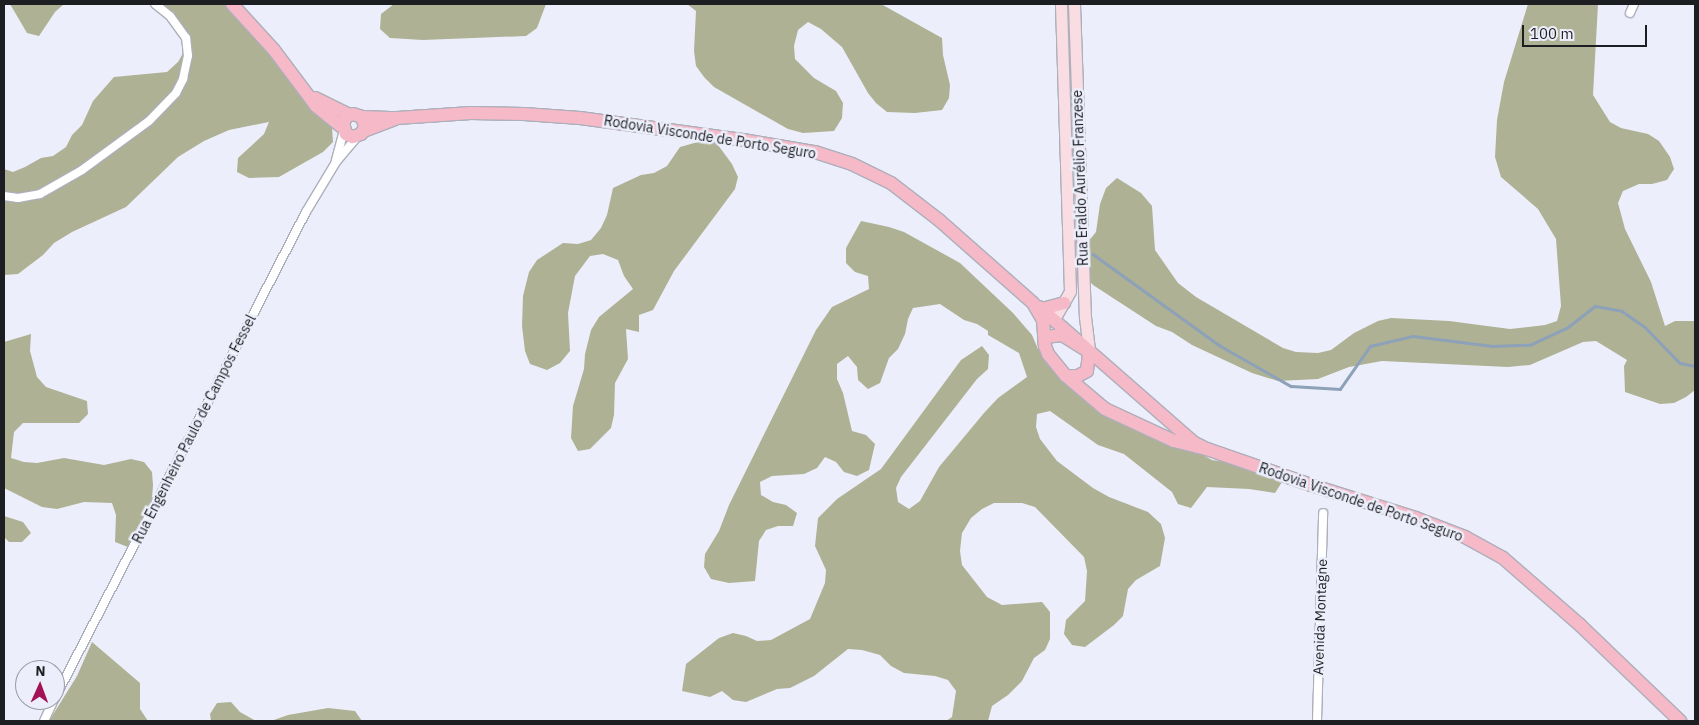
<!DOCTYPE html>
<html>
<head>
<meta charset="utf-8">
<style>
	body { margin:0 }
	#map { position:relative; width:1699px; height:725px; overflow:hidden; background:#eceffb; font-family:"IBM Plex Sans",sans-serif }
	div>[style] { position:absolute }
	.forest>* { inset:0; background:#aeb194 }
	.stream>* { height:2.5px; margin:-1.25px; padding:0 1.25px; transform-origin:1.25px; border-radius:1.25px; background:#8da1b8 }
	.roads { filter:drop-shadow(1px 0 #adafba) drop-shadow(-1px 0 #adafba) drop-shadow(0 1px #adafba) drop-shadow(0 -1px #adafba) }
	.minor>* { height:8px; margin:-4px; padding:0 4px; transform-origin:4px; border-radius:4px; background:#fff }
	.secondary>* { height:11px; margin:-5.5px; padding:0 5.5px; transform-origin:5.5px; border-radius:5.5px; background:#fadce3 }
	.primary>* { height:12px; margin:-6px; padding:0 6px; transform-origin:6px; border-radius:6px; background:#f6b9c7 }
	span { translate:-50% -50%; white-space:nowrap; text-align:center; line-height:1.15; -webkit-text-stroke:5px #eceffb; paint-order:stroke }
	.street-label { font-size:14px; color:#1d1e22 }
	.frame { position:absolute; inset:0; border:5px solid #1d1e22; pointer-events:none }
	.north { position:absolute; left:15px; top:660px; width:50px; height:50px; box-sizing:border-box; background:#eceffb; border:1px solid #999ba4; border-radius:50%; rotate:2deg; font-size:14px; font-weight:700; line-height:20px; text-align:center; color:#1d1e22 }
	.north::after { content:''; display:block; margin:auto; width:18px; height:22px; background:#a31255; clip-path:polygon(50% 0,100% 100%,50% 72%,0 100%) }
	.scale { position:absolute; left:1522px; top:25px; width:125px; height:22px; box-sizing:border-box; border:2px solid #1d1e22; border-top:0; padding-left:6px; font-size:15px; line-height:18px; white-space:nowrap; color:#1d1e22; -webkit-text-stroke:4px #eceffb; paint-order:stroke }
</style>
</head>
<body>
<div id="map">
	<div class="forest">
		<div style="clip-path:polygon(10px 4px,64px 4px,55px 12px,39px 36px,27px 33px)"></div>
		<div style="clip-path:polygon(158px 4px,240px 4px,278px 50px,290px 60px,332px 127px,333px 142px,323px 152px,279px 177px,249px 178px,237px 172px,238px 158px,264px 134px,269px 122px,229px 130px,204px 141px,178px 157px,126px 207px,72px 232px,54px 243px,43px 255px,18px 274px,4px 275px,4px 169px,13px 172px,25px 167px,41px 158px,53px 156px,66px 147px,72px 135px,82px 125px,93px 101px,114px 77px,167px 72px,178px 62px,186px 48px,184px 35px)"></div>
		<div style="clip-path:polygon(394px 4px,546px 4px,537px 28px,526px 36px,423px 40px,390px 38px,380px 29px,381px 14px)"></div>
		<div style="clip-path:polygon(687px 4px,881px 4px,942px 38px,943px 55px,950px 85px,949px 98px,942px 110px,915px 113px,887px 112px,876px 103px,868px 93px,842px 47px,821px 29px,808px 22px,798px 30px,794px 46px,795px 59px,814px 78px,836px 91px,843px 103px,842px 118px,834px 131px,803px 133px,788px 129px,714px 87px,704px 77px,696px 66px,694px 51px,696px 11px)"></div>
		<div style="clip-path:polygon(1528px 4px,1598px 4px,1593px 95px,1610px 122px,1621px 128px,1648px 134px,1659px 141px,1670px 157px,1674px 169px,1667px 180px,1652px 184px,1639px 184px,1623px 191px,1618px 203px,1625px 229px,1651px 282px,1665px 326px,1675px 321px,1695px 321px,1695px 390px,1686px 397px,1674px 403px,1660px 404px,1625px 392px,1624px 366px,1627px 360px,1596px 341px,1583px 342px,1530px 365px,1508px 367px,1382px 361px,1349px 367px,1318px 379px,1278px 381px,1252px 373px,1192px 345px,1172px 332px,1156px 326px,1093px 285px,1081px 271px,1087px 243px,1096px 232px,1100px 204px,1106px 188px,1117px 178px,1141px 193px,1152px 206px,1155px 250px,1178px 283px,1196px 297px,1283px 348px,1296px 352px,1318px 353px,1331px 350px,1354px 333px,1378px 321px,1391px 318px,1449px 321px,1510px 329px,1545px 325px,1557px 321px,1561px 306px,1556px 239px,1538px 209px,1501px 177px,1495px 157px,1497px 120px,1504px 82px)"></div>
		<div style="clip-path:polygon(705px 140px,715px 141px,732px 164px,738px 177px,735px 189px,674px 271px,653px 310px,639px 315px,639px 332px,626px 329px,628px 359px,615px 383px,614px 415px,611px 428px,590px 449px,578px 451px,571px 438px,573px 406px,584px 369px,585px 354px,591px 330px,599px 317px,633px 289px,624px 276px,618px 260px,603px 254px,590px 256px,575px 276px,568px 313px,570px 351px,560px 363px,547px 370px,530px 364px,525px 351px,522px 326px,523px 296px,529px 272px,537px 260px,563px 243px,578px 244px,591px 240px,601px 228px,607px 215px,613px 188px,641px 175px,654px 173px,667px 166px,680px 147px)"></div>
		<div style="clip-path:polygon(861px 221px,889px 227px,904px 232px,960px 263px,1013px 313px,1032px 335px,1038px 349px,1047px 361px,1084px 391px,1212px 460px,1233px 463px,1282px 482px,1275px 493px,1249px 489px,1207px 487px,1191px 508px,1178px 504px,1172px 492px,1124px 454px,1098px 445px,1050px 411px,1037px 414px,1036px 427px,1040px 439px,1057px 461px,1093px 488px,1109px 497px,1148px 512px,1161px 524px,1165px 538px,1160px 566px,1136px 580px,1128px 589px,1123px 616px,1114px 625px,1085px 647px,1072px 645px,1064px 634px,1066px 620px,1085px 601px,1087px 571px,1084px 557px,1035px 507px,1022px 503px,994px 503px,982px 509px,971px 518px,962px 533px,960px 551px,962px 565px,987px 597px,1002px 605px,1042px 602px,1050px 612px,1050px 639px,1045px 650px,1034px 658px,1022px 681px,1008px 695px,992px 706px,988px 721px,946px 721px,952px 717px,956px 691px,948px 680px,935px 676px,904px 673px,891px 666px,880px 655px,862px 650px,848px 649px,814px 676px,790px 688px,777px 689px,746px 702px,733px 700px,722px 691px,710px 697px,682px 691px,686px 664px,719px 638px,733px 633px,746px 636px,757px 641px,771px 640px,810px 619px,825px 583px,826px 570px,815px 546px,818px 518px,837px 499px,881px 469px,961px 360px,982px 346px,989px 355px,988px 369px,977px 379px,901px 477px,896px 488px,898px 502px,909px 509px,920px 501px,939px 467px,984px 413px,998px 398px,1027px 377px,1019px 353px,988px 335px,988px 331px,977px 324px,964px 320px,940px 304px,913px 308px,908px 319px,905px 334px,898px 349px,889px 358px,880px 383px,868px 389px,858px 380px,857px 367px,848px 356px,837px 364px,837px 379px,843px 393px,852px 431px,866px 435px,875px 444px,869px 470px,857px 476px,844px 472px,836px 462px,825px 457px,817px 468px,804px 474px,772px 476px,760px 482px,761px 495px,773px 502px,786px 505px,797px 513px,793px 526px,778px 526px,766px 530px,759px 541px,755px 581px,729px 583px,711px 579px,704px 567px,705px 554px,719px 531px,729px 505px,816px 330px,832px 307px,869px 289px,868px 276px,855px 272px,846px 263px,846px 248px)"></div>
		<div style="clip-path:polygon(31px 334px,30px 351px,37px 377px,46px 387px,87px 401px,88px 414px,79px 423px,23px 423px,14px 432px,11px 458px,24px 462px,37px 463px,64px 458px,104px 465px,131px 459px,144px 462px,152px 472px,153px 485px,152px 499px,142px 541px,128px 547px,115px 542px,116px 515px,112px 503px,84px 502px,57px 509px,42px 507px,4px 488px,4px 342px)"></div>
		<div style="clip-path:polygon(4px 516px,23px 522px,31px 533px,22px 542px,9px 542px,4px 537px)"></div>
		<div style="clip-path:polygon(92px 642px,140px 683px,140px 709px,148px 721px,49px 721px,77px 676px)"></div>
		<div style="clip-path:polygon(231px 702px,240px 712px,256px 721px,211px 721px,210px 714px,217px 703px)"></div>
		<div style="clip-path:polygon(328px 708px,355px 711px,362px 721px,271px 721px,288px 715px)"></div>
	</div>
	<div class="stream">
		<div style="left:1093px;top:254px;width:155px;rotate:35.8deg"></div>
		<div style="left:1219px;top:345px;width:83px;rotate:29.7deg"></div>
		<div style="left:1291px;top:386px;width:49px;rotate:3.5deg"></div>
		<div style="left:1340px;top:389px;width:52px;rotate:-55.1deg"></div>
		<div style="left:1370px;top:346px;width:44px;rotate:-13.1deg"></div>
		<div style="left:1413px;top:336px;width:80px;rotate:7.2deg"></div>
		<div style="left:1492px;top:346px;width:38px;rotate:-2deg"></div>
		<div style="left:1530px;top:345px;width:42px;rotate:-25.3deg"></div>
		<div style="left:1568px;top:327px;width:34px;rotate:-38deg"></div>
		<div style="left:1595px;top:306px;width:27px;rotate:10deg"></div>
		<div style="left:1622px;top:311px;width:28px;rotate:35deg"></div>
		<div style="left:1645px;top:327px;width:50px;rotate:45.8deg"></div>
		<div style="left:1680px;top:363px;width:15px;rotate:11deg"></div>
	</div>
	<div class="roads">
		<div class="minor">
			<div style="left:1630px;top:13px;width:10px;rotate:-66deg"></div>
			<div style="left:336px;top:160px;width:30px;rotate:-75deg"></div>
			<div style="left:4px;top:196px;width:14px;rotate:8deg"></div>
			<div style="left:18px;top:198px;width:22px;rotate:-10deg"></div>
			<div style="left:40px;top:194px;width:48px;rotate:-29.7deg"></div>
			<div style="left:82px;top:170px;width:83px;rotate:-36.2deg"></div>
			<div style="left:149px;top:121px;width:39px;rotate:-46deg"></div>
			<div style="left:176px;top:93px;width:16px;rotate:-63deg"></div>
			<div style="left:183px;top:79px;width:24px;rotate:-78deg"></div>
			<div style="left:188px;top:56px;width:18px;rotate:-96deg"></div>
			<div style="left:186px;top:38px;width:27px;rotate:-126deg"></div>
			<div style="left:170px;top:16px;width:19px;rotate:-141deg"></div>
			<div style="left:55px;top:698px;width:547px;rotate:-62.69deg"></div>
			<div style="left:306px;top:212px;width:58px;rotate:-59deg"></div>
			<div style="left:336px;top:162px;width:34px;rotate:-50deg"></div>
			<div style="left:44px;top:721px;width:23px;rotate:-65deg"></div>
			<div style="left:1317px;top:721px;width:208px;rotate:-88.3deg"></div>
		</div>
		<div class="secondary">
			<div style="left:1074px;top:4px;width:313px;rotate:88deg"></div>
			<div style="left:1085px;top:317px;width:35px;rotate:83deg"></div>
			<div style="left:1054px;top:319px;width:32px;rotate:-60deg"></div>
			<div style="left:1070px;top:291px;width:287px;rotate:-91.8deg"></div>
		</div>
		<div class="primary">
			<div style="left:232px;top:4px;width:62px;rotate:47.6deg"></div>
			<div style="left:274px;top:50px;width:70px;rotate:53.1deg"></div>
			<div style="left:316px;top:106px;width:33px;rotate:39deg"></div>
			<div style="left:315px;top:98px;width:39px;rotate:26deg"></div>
			<div style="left:362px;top:117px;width:10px;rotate:73deg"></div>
			<div style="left:365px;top:127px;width:8px;rotate:120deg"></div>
			<div style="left:361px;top:134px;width:9px;rotate:159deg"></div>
			<div style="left:353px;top:137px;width:8px;rotate:-157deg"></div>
			<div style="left:346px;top:134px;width:11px;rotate:-105deg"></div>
			<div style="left:343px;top:123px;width:8px;rotate:-60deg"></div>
			<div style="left:347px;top:116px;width:6px;rotate:-18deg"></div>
			<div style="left:353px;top:114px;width:9px;rotate:18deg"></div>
			<div style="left:362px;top:117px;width:35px;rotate:2deg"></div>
			<div style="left:397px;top:118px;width:74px;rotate:-3.9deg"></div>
			<div style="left:471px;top:113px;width:53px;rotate:1.1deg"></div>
			<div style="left:524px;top:114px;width:56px;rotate:4.1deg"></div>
			<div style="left:580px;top:118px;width:164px;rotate:7.7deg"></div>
			<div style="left:743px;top:140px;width:73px;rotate:9.5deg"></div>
			<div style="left:815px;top:152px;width:39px;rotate:18deg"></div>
			<div style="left:852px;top:164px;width:43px;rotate:26deg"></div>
			<div style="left:891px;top:183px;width:61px;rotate:37.6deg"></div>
			<div style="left:939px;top:220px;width:125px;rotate:41.4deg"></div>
			<div style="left:1033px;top:303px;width:20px;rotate:60deg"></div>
			<div style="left:1043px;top:320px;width:26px;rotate:86deg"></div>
			<div style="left:1045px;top:346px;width:9px;rotate:69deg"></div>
			<div style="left:1048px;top:354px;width:28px;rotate:51deg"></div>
			<div style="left:1066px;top:376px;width:51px;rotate:40.2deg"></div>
			<div style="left:1105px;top:409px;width:76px;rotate:24.9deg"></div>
			<div style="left:1174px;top:441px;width:34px;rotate:14deg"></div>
			<div style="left:364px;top:131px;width:33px;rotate:-21deg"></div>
			<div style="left:1039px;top:307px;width:205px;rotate:41.2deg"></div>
			<div style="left:1193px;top:442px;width:16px;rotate:27deg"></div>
			<div style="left:1207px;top:449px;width:110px;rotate:19.1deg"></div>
			<div style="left:1311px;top:485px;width:110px;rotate:17.4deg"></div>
			<div style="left:1416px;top:518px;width:53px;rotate:21.2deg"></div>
			<div style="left:1465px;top:537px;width:43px;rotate:28.9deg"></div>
			<div style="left:1503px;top:558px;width:102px;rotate:41deg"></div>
			<div style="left:1580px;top:625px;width:139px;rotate:43.8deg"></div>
			<div style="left:1042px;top:309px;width:23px;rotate:-15deg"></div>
			<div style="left:1046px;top:337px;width:16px;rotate:-7deg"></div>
			<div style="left:1062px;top:335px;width:32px;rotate:32deg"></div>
			<div style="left:1089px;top:352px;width:19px;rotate:96deg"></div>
			<div style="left:1087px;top:371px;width:10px;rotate:151deg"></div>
			<div style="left:1078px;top:376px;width:12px;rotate:180deg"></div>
		</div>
	</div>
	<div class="street-label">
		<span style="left:710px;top:137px;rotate:9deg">Rodovia Visconde de Porto Seguro</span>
		<span style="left:1080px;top:178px;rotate:-92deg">Rua Eraldo Aurélio Franzese</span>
		<span style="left:194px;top:429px;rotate:-63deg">Rua Engenheiro Paulo de Campos Fessel</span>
		<span style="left:1361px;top:502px;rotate:19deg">Rodovia Visconde de Porto Seguro</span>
		<span style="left:1320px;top:617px;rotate:-88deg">Avenida Montagne</span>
	</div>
	<div class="frame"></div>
	<div class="north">N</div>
	<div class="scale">100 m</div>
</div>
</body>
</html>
